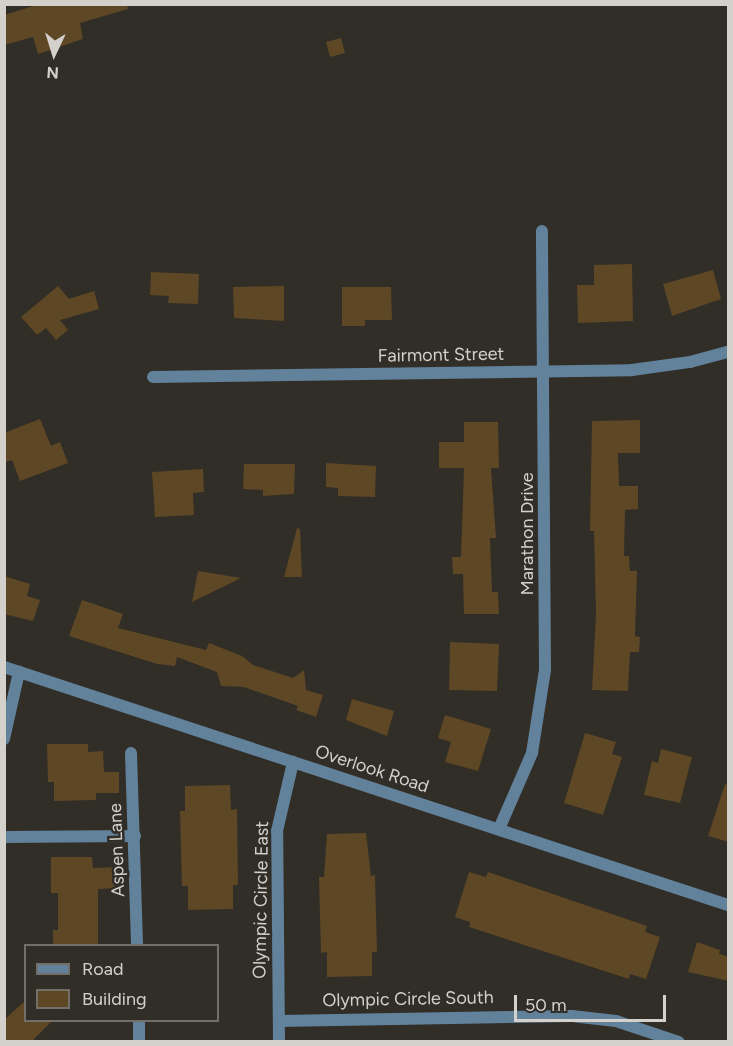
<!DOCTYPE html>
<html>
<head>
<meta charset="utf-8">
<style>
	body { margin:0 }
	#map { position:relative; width:733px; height:1046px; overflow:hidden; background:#312d27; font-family:Figtree,sans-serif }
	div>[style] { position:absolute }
	.building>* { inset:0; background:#5d4725 }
	.minor>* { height:12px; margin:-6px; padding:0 6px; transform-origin:6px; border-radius:6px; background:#62829b }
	span { translate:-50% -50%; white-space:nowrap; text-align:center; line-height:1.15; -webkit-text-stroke:5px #312d27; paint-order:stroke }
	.street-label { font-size:18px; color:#d4d1cd }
	.frame { position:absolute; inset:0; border:6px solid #d4d1cd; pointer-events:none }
	.legend { position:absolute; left:24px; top:944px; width:195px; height:78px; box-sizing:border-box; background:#312d27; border:2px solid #726f69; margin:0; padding:8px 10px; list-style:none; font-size:18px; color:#d4d1cd }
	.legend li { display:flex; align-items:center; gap:12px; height:30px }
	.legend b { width:30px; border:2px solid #726f69 }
	.north { position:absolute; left:24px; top:24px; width:60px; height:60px; -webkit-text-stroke:4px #312d27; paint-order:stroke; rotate:184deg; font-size:16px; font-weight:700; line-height:24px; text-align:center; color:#d4d1cd }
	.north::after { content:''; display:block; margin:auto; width:21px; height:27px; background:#d4d1cd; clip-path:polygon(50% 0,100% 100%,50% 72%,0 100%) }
	.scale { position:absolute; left:514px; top:995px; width:152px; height:27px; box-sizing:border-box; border:3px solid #d4d1cd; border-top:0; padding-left:8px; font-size:18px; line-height:21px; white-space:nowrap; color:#d4d1cd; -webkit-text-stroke:4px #312d27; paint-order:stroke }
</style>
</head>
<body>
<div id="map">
	<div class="building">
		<div style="clip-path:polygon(40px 4px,127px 4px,128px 9px,80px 23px,83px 39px,38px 54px,33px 37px,4px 45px,4px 15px)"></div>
		<div style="clip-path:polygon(341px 38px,345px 53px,330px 57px,326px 42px)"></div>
		<div style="clip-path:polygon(632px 264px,633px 321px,578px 323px,577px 285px,594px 285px,594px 265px)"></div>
		<div style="clip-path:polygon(713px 270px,721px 299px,672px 316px,663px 284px)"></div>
		<div style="clip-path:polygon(151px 272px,199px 274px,198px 304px,168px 303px,169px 296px,150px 295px)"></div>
		<div style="clip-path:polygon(58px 286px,69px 299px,94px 291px,99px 309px,60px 320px,68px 330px,56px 340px,46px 328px,37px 335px,21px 317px)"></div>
		<div style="clip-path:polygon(284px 286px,284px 321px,234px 318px,233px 287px)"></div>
		<div style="clip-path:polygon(342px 287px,391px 287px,392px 320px,365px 320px,365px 326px,342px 326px)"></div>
		<div style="clip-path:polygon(40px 419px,51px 446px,60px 442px,68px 463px,20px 481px,12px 460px,4px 463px,4px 433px)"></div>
		<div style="clip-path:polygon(640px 420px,640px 453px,618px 453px,619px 486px,638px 486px,638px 509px,625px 510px,624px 556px,629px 556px,630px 571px,637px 571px,635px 636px,640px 637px,639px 652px,630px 652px,628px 691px,592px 690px,596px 614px,594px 531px,590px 531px,592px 421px)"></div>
		<div style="clip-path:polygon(464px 422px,498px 422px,499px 468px,491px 468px,496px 538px,490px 538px,492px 592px,498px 592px,499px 614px,464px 614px,463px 574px,453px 574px,452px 557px,461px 557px,464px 468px,439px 468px,439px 442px,464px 442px)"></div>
		<div style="clip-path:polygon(326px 463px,376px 466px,375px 497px,338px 496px,338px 488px,326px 487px)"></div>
		<div style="clip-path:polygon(244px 464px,295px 464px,294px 494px,263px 496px,263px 490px,243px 489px)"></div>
		<div style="clip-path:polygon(203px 469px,204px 492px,193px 493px,194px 515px,155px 517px,152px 472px)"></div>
		<div style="clip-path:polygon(297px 528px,300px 529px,302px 577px,284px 577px)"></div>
		<div style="clip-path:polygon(198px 571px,241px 578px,192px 602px)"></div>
		<div style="clip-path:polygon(4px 576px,30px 584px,27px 596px,40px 600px,33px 621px,4px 614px)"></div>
		<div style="clip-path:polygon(82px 600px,123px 614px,118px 628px,206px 650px,209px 643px,242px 656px,253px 665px,293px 678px,304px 670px,306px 690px,323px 695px,316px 717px,296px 710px,298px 706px,244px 687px,221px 686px,217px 672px,177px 657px,175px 666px,157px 664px,69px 636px)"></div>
		<div style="clip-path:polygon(450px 642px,499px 644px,497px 691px,449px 690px)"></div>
		<div style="clip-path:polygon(352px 699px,394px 711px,387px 736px,346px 720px)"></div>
		<div style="clip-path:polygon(445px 715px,491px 729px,478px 771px,445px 762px,451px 742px,438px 738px)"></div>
		<div style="clip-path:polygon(585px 733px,616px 742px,612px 754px,622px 757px,603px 815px,564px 803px)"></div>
		<div style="clip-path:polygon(47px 744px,88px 744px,88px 752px,103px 751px,104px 772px,119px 772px,119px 793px,96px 793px,96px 800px,54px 801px,54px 782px,48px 782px)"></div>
		<div style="clip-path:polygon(661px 749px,692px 757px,680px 803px,644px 795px,652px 761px,658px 763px)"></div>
		<div style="clip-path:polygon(725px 784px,729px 785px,729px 842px,708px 836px)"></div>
		<div style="clip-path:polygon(230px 785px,231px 810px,237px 809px,238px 885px,233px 885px,233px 909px,188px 910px,188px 886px,182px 886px,180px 811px,185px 811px,185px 786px)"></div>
		<div style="clip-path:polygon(366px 833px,371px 876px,375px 875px,377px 952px,372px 952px,372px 976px,327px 977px,327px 952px,321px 953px,319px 877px,324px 877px,327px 834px)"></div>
		<div style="clip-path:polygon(51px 857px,92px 857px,93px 868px,122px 867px,122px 888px,98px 889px,98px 945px,53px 945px,53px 930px,58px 930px,58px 893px,51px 893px)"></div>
		<div style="clip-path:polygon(469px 872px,486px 877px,488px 872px,647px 926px,645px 932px,660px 937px,646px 979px,630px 974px,629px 979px,469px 927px,470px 922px,455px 917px)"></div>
		<div style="clip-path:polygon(697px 942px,720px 950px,719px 954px,729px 957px,729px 981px,688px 972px)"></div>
		<div style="clip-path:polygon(26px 1000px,26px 1020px,53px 1020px,32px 1041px,4px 1041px,4px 1020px)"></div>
	</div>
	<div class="minor">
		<div style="left:153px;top:377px;width:479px;rotate:-0.8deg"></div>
		<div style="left:632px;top:370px;width:59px;rotate:-7.9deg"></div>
		<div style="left:690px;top:362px;width:39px;rotate:-15deg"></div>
		<div style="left:4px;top:667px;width:762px;rotate:18.2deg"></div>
		<div style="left:4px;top:739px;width:69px;rotate:-77.4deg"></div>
		<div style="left:131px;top:753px;width:193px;rotate:88.2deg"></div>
		<div style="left:499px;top:829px;width:83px;rotate:-66.5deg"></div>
		<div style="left:532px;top:753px;width:84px;rotate:-81.1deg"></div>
		<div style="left:545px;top:670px;width:439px;rotate:-90.4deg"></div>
		<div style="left:4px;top:837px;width:131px;rotate:-0.4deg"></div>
		<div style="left:139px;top:1020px;width:22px;rotate:90deg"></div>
		<div style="left:279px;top:1021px;width:293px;rotate:-1deg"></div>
		<div style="left:572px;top:1016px;width:44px;rotate:6.5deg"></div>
		<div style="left:616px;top:1021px;width:66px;rotate:18.4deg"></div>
		<div style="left:279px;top:1042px;width:211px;rotate:-90.5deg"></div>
		<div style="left:277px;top:831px;width:71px;rotate:-76.9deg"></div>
	</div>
	<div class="street-label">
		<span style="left:441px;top:355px;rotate:-1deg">Fairmont Street</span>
		<span style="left:527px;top:534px;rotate:-90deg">Marathon Drive</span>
		<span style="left:372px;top:769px;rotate:18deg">Overlook Road</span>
		<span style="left:117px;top:850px;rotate:-92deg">Aspen Lane</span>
		<span style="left:261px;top:900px;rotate:-89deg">Olympic Circle East</span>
		<span style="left:408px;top:999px;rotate:-1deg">Olympic Circle South</span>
	</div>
	<div class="frame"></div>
	<ul class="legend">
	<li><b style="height:8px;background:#62829b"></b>Road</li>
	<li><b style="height:16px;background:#5d4725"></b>Building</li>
	</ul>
	<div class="north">N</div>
	<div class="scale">50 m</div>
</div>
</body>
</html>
